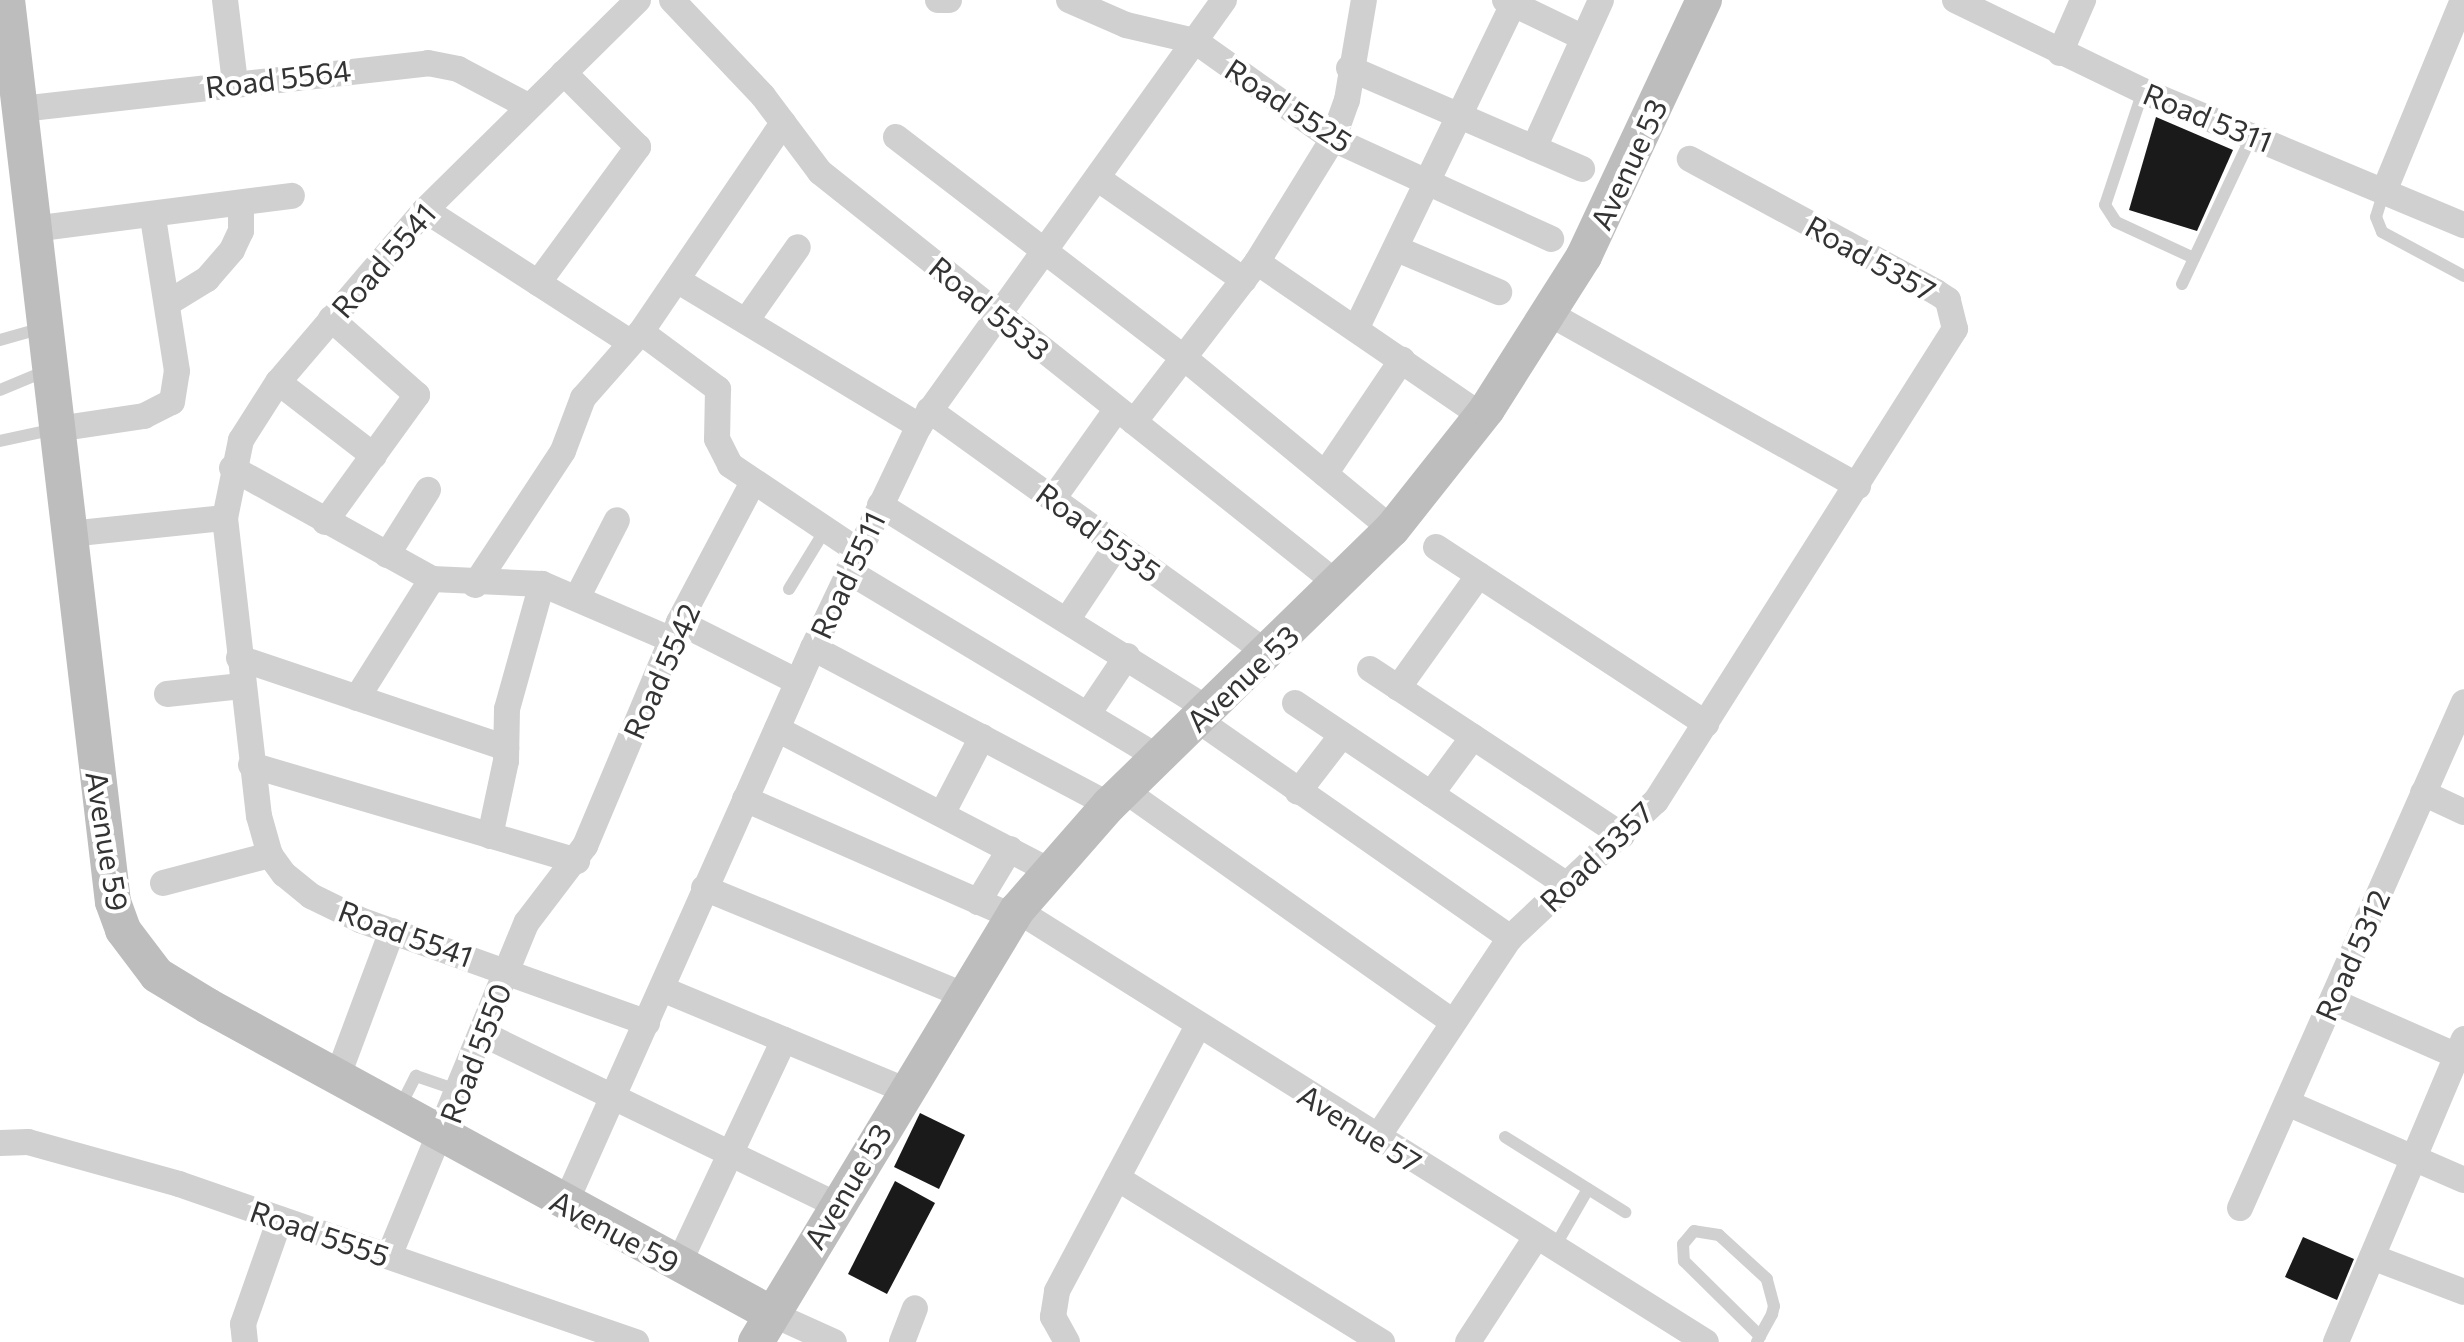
<!DOCTYPE html>
<html>
<head>
<meta charset="utf-8">
<style>
	body { margin:0 }
	#map { position:relative; width:2464px; height:1342px; overflow:hidden; background:#fff; font-family:Commissioner,sans-serif }
	div>[style] { position:absolute }
	.building>* { inset:0; background:#1a1a1a }
	.lane>* { height:12px; margin:-6px; padding:0 6px; transform-origin:6px; border-radius:6px; background:#d0d0d0 }
	.street>* { height:26px; margin:-13px; padding:0 13px; transform-origin:13px; border-radius:13px; background:#d0d0d0 }
	.secondary>* { height:36px; margin:-18px; padding:0 18px; transform-origin:18px; border-radius:18px; background:#bdbdbd }
	span { translate:-50% -50%; white-space:nowrap; text-align:center; line-height:1.15; -webkit-text-stroke:8px #fff; paint-order:stroke }
	.street-label { font-size:30px; color:#333 }
</style>
</head>
<body>
<div id="map">
	<div class="building">
		<div style="clip-path:polygon(2156px 117px,2233px 150px,2197px 231px,2129px 210px)"></div>
		<div style="clip-path:polygon(920px 1113px,965px 1135px,939px 1189px,894px 1167px)"></div>
		<div style="clip-path:polygon(895px 1181px,935px 1203px,887px 1294px,848px 1274px)"></div>
		<div style="clip-path:polygon(2303px 1237px,2354px 1259px,2337px 1300px,2285px 1277px)"></div>
	</div>
	<div class="lane">
		<div style="left:2143px;top:91px;width:120px;rotate:108.4deg"></div>
		<div style="left:2105px;top:205px;width:20px;rotate:57deg"></div>
		<div style="left:2116px;top:222px;width:86px;rotate:24.8deg"></div>
		<div style="left:2384px;top:191px;width:27px;rotate:107deg"></div>
		<div style="left:2376px;top:217px;width:16px;rotate:68deg"></div>
		<div style="left:2382px;top:232px;width:93px;rotate:28.2deg"></div>
		<div style="left:2182px;top:284px;width:165px;rotate:-64.8deg"></div>
		<div style="left:0;top:340px;width:44px;rotate:-15.9deg"></div>
		<div style="left:0;top:390px;width:52px;rotate:-22.6deg"></div>
		<div style="left:0;top:441px;width:56px;rotate:-12.3deg"></div>
		<div style="left:789px;top:589px;width:69px;rotate:-58.6deg"></div>
		<div style="left:401px;top:1105px;width:33px;rotate:-63deg"></div>
		<div style="left:416px;top:1076px;width:46px;rotate:18.8deg"></div>
		<div style="left:1505px;top:1137px;width:142px;rotate:32deg"></div>
		<div style="left:1554px;top:1248px;width:68px;rotate:-60deg"></div>
		<div style="left:1757px;top:1342px;width:7px;rotate:-63deg"></div>
		<div style="left:1760px;top:1336px;width:25px;rotate:-61deg"></div>
		<div style="left:1772px;top:1314px;width:8px;rotate:-76deg"></div>
		<div style="left:1774px;top:1306px;width:28px;rotate:-105deg"></div>
		<div style="left:1767px;top:1279px;width:65px;rotate:-137.5deg"></div>
		<div style="left:1719px;top:1235px;width:25px;rotate:-171deg"></div>
		<div style="left:1694px;top:1231px;width:17px;rotate:130deg"></div>
		<div style="left:1683px;top:1244px;width:17px;rotate:87deg"></div>
		<div style="left:1684px;top:1261px;width:107px;rotate:44.6deg"></div>
	</div>
	<div class="street">
		<div style="left:225px;top:0;width:84px;rotate:83.1deg"></div>
		<div style="left:638px;top:0;width:299px;rotate:135.4deg"></div>
		<div style="left:425px;top:210px;width:226px;rotate:130.5deg"></div>
		<div style="left:278px;top:382px;width:69px;rotate:122.5deg"></div>
		<div style="left:241px;top:440px;width:80px;rotate:101.6deg"></div>
		<div style="left:225px;top:518px;width:300px;rotate:83.5deg"></div>
		<div style="left:259px;top:816px;width:41px;rotate:74.2deg"></div>
		<div style="left:270px;top:855px;width:24px;rotate:54deg"></div>
		<div style="left:284px;top:874px;width:35px;rotate:39deg"></div>
		<div style="left:311px;top:896px;width:55px;rotate:26.1deg"></div>
		<div style="left:360px;top:920px;width:305px;rotate:19.7deg"></div>
		<div style="left:672px;top:0;width:132px;rotate:46.5deg"></div>
		<div style="left:763px;top:96px;width:95px;rotate:53.1deg"></div>
		<div style="left:820px;top:172px;width:663px;rotate:38.51deg"></div>
		<div style="left:938px;top:0;width:11px"></div>
		<div style="left:1069px;top:0;width:62px;rotate:23.7deg"></div>
		<div style="left:1126px;top:25px;width:71px;rotate:13.1deg"></div>
		<div style="left:1195px;top:41px;width:169px;rotate:35.4deg"></div>
		<div style="left:1333px;top:139px;width:240px;rotate:24.6deg"></div>
		<div style="left:1505px;top:0;width:85px;rotate:25.7deg"></div>
		<div style="left:1955px;top:0;width:209px;rotate:25.8deg"></div>
		<div style="left:2143px;top:91px;width:348px;rotate:22.7deg"></div>
		<div style="left:2060px;top:53px;width:58px;rotate:-66.5deg"></div>
		<div style="left:1349px;top:68px;width:254px;rotate:23.4deg"></div>
		<div style="left:21px;top:109px;width:410px;rotate:-6.4deg"></div>
		<div style="left:428px;top:63px;width:31px;rotate:11deg"></div>
		<div style="left:458px;top:69px;width:77px;rotate:27.9deg"></div>
		<div style="left:896px;top:137px;width:362px;rotate:37.5deg"></div>
		<div style="left:1183px;top:357px;width:271px;rotate:39.5deg"></div>
		<div style="left:1534px;top:148px;width:162px;rotate:-65.6deg"></div>
		<div style="left:1097px;top:178px;width:179px;rotate:34.8deg"></div>
		<div style="left:2385px;top:189px;width:204px;rotate:-67.6deg"></div>
		<div style="left:425px;top:210px;width:245px;rotate:32.8deg"></div>
		<div style="left:33px;top:229px;width:261px;rotate:-7.3deg"></div>
		<div style="left:1397px;top:249px;width:111px;rotate:22.9deg"></div>
		<div style="left:1257px;top:262px;width:273px;rotate:34.4deg"></div>
		<div style="left:677px;top:280px;width:283px;rotate:31.1deg"></div>
		<div style="left:538px;top:283px;width:169px;rotate:-53.7deg"></div>
		<div style="left:638px;top:147px;width:105px;rotate:-135deg"></div>
		<div style="left:168px;top:303px;width:46px;rotate:-31.6deg"></div>
		<div style="left:207px;top:279px;width:38px;rotate:-49deg"></div>
		<div style="left:232px;top:250px;width:21px;rotate:-65deg"></div>
		<div style="left:241px;top:231px;width:27px;rotate:-90deg"></div>
		<div style="left:1550px;top:314px;width:353px;rotate:29.2deg"></div>
		<div style="left:746px;top:321px;width:90px;rotate:-54.9deg"></div>
		<div style="left:1356px;top:329px;width:365px;rotate:-64.2deg"></div>
		<div style="left:641px;top:332px;width:96px;rotate:36.5deg"></div>
		<div style="left:718px;top:389px;width:50px;rotate:91.1deg"></div>
		<div style="left:717px;top:439px;width:29px;rotate:63deg"></div>
		<div style="left:730px;top:465px;width:154px;rotate:33.9deg"></div>
		<div style="left:278px;top:382px;width:121px;rotate:37.6deg"></div>
		<div style="left:929px;top:410px;width:418px;rotate:35.7deg"></div>
		<div style="left:1134px;top:422px;width:202px;rotate:-52.4deg"></div>
		<div style="left:1257px;top:262px;width:145px;rotate:-58.3deg"></div>
		<div style="left:1333px;top:139px;width:41px;rotate:-70.3deg"></div>
		<div style="left:1347px;top:100px;width:101px;rotate:-80.4deg"></div>
		<div style="left:57px;top:429px;width:88px;rotate:-8.5deg"></div>
		<div style="left:144px;top:416px;width:31px;rotate:-27deg"></div>
		<div style="left:172px;top:402px;width:31px;rotate:-81deg"></div>
		<div style="left:177px;top:371px;width:156px;rotate:-98.9deg"></div>
		<div style="left:232px;top:468px;width:229px;rotate:29deg"></div>
		<div style="left:432px;top:579px;width:110px;rotate:2.6deg"></div>
		<div style="left:542px;top:584px;width:142px;rotate:23.3deg"></div>
		<div style="left:1325px;top:474px;width:138px;rotate:-56deg"></div>
		<div style="left:1053px;top:499px;width:110px;rotate:-54.6deg"></div>
		<div style="left:880px;top:505px;width:388px;rotate:31.9deg"></div>
		<div style="left:325px;top:522px;width:157px;rotate:-54.1deg"></div>
		<div style="left:417px;top:395px;width:115px;rotate:-138.5deg"></div>
		<div style="left:69px;top:534px;width:157px;rotate:-5.9deg"></div>
		<div style="left:1436px;top:547px;width:323px;rotate:33.2deg"></div>
		<div style="left:387px;top:555px;width:77px;rotate:-57.8deg"></div>
		<div style="left:848px;top:571px;width:362px;rotate:31deg"></div>
		<div style="left:475px;top:585px;width:160px;rotate:-56.7deg"></div>
		<div style="left:563px;top:451px;width:57px;rotate:-69.3deg"></div>
		<div style="left:583px;top:398px;width:88px;rotate:-48.7deg"></div>
		<div style="left:641px;top:332px;width:253px;rotate:-55.8deg"></div>
		<div style="left:578px;top:596px;width:85px;rotate:-62.8deg"></div>
		<div style="left:1069px;top:617px;width:87px;rotate:-56.3deg"></div>
		<div style="left:679px;top:622px;width:133px;rotate:26.8deg"></div>
		<div style="left:813px;top:648px;width:335px;rotate:27.9deg"></div>
		<div style="left:239px;top:658px;width:282px;rotate:18.6deg"></div>
		<div style="left:1370px;top:669px;width:302px;rotate:33.4deg"></div>
		<div style="left:1398px;top:688px;width:139px;rotate:-54.4deg"></div>
		<div style="left:167px;top:694px;width:75px;rotate:-6.1deg"></div>
		<div style="left:357px;top:698px;width:141px;rotate:-57.8deg"></div>
		<div style="left:1295px;top:703px;width:327px;rotate:33.8deg"></div>
		<div style="left:1088px;top:714px;width:70px;rotate:-56.1deg"></div>
		<div style="left:1198px;top:720px;width:381px;rotate:34.9deg"></div>
		<div style="left:777px;top:729px;width:305px;rotate:27.5deg"></div>
		<div style="left:251px;top:765px;width:340px;rotate:16.4deg"></div>
		<div style="left:1124px;top:790px;width:399px;rotate:35.2deg"></div>
		<div style="left:1298px;top:792px;width:72px;rotate:-52.3deg"></div>
		<div style="left:2423px;top:793px;width:45px;rotate:24.9deg"></div>
		<div style="left:1431px;top:794px;width:71px;rotate:-53.6deg"></div>
		<div style="left:745px;top:799px;width:292px;rotate:23.7deg"></div>
		<div style="left:942px;top:814px;width:87px;rotate:-62.5deg"></div>
		<div style="left:490px;top:836px;width:77px;rotate:-78deg"></div>
		<div style="left:506px;top:761px;width:52px;rotate:-88.9deg"></div>
		<div style="left:507px;top:709px;width:130px;rotate:-74.4deg"></div>
		<div style="left:163px;top:883px;width:111px;rotate:-14.7deg"></div>
		<div style="left:704px;top:888px;width:280px;rotate:22.4deg"></div>
		<div style="left:978px;top:902px;width:62px;rotate:-58.9deg"></div>
		<div style="left:1017px;top:910px;width:813px;rotate:32.09deg"></div>
		<div style="left:662px;top:989px;width:263px;rotate:22.6deg"></div>
		<div style="left:2332px;top:1001px;width:144px;rotate:23.7deg"></div>
		<div style="left:483px;top:1034px;width:393px;rotate:25.8deg"></div>
		<div style="left:337px;top:1078px;width:157px;rotate:-69.5deg"></div>
		<div style="left:2287px;top:1103px;width:193px;rotate:23.5deg"></div>
		<div style="left:1377px;top:1138px;width:240px;rotate:-56.4deg"></div>
		<div style="left:1510px;top:938px;width:200px;rotate:-43.2deg"></div>
		<div style="left:1656px;top:801px;width:559px;rotate:-57.65deg"></div>
		<div style="left:1955px;top:329px;width:30px;rotate:-104deg"></div>
		<div style="left:1948px;top:300px;width:14px;rotate:-146deg"></div>
		<div style="left:1936px;top:292px;width:280px;rotate:-151.6deg"></div>
		<div style="left:0;top:1143px;width:28px;rotate:-2deg"></div>
		<div style="left:28px;top:1142px;width:157px;rotate:15.5deg"></div>
		<div style="left:179px;top:1184px;width:484px;rotate:19.1deg"></div>
		<div style="left:1117px;top:1178px;width:312px;rotate:31.8deg"></div>
		<div style="left:565px;top:1204px;width:609px;rotate:-65.96deg"></div>
		<div style="left:813px;top:648px;width:246px;rotate:-64.5deg"></div>
		<div style="left:919px;top:426px;width:524px;rotate:-54.4deg"></div>
		<div style="left:2240px;top:1208px;width:553px;rotate:-66.12deg"></div>
		<div style="left:389px;top:1256px;width:361px;rotate:-67.6deg"></div>
		<div style="left:527px;top:922px;width:96px;rotate:-52.7deg"></div>
		<div style="left:585px;top:846px;width:243px;rotate:-67.2deg"></div>
		<div style="left:679px;top:622px;width:156px;rotate:-62.1deg"></div>
		<div style="left:2372px;top:1257px;width:98px;rotate:20.8deg"></div>
		<div style="left:678px;top:1265px;width:249px;rotate:-64.8deg"></div>
		<div style="left:770px;top:1313px;width:70px;rotate:24.4deg"></div>
		<div style="left:245px;top:1342px;width:18px;rotate:-96deg"></div>
		<div style="left:243px;top:1324px;width:111px;rotate:-70.6deg"></div>
		<div style="left:902px;top:1342px;width:36px;rotate:-69deg"></div>
		<div style="left:1067px;top:1342px;width:29px;rotate:-119deg"></div>
		<div style="left:1053px;top:1317px;width:26px;rotate:-81deg"></div>
		<div style="left:1057px;top:1291px;width:300px;rotate:-62deg"></div>
		<div style="left:1468px;top:1342px;width:123px;rotate:-57deg"></div>
		<div style="left:2336px;top:1342px;width:329px;rotate:-67.1deg"></div>
	</div>
	<div class="secondary">
		<div style="left:7px;top:0;width:908px;rotate:83.3deg"></div>
		<div style="left:113px;top:902px;width:30px;rotate:70deg"></div>
		<div style="left:123px;top:930px;width:56px;rotate:52.9deg"></div>
		<div style="left:157px;top:975px;width:60px;rotate:31.3deg"></div>
		<div style="left:208px;top:1006px;width:640px;rotate:28.65deg"></div>
		<div style="left:756px;top:1342px;width:505px;rotate:-58.86deg"></div>
		<div style="left:1017px;top:910px;width:140px;rotate:-48.8deg"></div>
		<div style="left:1109px;top:805px;width:395px;rotate:-44.3deg"></div>
		<div style="left:1392px;top:529px;width:153px;rotate:-51.6deg"></div>
		<div style="left:1487px;top:409px;width:181px;rotate:-57.6deg"></div>
		<div style="left:1584px;top:256px;width:283px;rotate:-64.9deg"></div>
	</div>
	<div class="street-label">
		<span style="left:278px;top:78px;rotate:-7deg">Road 5564</span>
		<span style="left:1289px;top:105px;rotate:33deg">Road 5525</span>
		<span style="left:2208px;top:117px;rotate:22deg">Road 5311</span>
		<span style="left:1628px;top:164px;rotate:-65deg">Avenue 53</span>
		<span style="left:1871px;top:258px;rotate:29deg">Road 5357</span>
		<span style="left:383px;top:260px;rotate:-49deg">Road 5541</span>
		<span style="left:990px;top:308px;rotate:39deg">Road 5533</span>
		<span style="left:1099px;top:532px;rotate:36deg">Road 5535</span>
		<span style="left:847px;top:575px;rotate:-65deg">Road 5511</span>
		<span style="left:661px;top:671px;rotate:-66deg">Road 5542</span>
		<span style="left:1242px;top:678px;rotate:-43deg">Avenue 53</span>
		<span style="left:108px;top:841px;rotate:81deg">Avenue 59</span>
		<span style="left:1596px;top:856px;rotate:-44deg">Road 5357</span>
		<span style="left:406px;top:933px;rotate:20deg">Road 5541</span>
		<span style="left:2352px;top:955px;rotate:-66deg">Road 5312</span>
		<span style="left:475px;top:1053px;rotate:-69deg">Road 5550</span>
		<span style="left:1360px;top:1128px;rotate:32deg">Avenue 57</span>
		<span style="left:847px;top:1186px;rotate:-59deg">Avenue 53</span>
		<span style="left:615px;top:1231px;rotate:28deg">Avenue 59</span>
		<span style="left:320px;top:1233px;rotate:19deg">Road 5555</span>
	</div>
</div>
</body>
</html>
